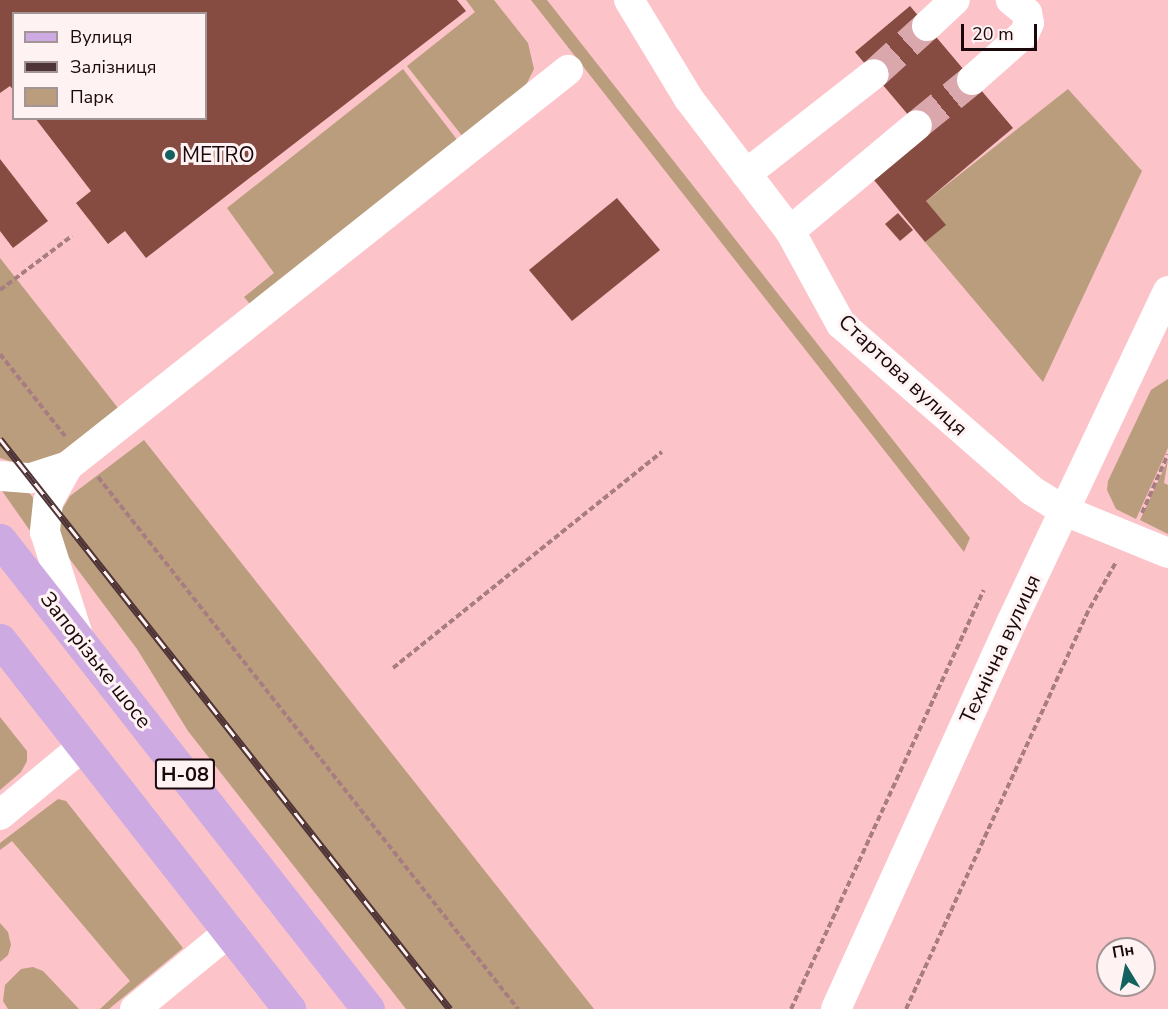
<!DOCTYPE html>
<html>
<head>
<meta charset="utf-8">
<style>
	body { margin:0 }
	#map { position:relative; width:1168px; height:1009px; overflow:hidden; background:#fcc3c9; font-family:"Nunito Sans",sans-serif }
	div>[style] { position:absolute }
	.green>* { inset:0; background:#b99d7d }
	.building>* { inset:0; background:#874c41 }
	.minor-tunnel>* { height:30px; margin-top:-15px; transform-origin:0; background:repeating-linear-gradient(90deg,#daa7ac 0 30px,transparent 0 45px) }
	.path>* { height:4px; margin-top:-2px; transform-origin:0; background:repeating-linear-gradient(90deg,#a87d82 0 6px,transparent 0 9px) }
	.minor>* { height:30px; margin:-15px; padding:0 15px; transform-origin:15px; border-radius:15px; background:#fff }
	.major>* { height:33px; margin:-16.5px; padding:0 16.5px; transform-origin:16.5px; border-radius:16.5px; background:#cdaae1 }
	.rail>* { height:7px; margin-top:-3.5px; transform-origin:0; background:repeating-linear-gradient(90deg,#fef2f3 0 14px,#4f3437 0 28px); box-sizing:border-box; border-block:2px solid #4f3437 }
	.dots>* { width:16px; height:16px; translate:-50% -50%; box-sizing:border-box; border:3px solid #fef2f3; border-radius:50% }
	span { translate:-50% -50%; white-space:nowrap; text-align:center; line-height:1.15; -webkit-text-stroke:6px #fef2f3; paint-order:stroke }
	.shield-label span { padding:2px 4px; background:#fef2f3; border:2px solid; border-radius:4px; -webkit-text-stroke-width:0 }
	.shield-label { font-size:20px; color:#1a080b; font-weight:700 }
	.poi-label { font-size:21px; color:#1a080b }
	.left { translate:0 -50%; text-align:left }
	.street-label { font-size:21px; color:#1a080b }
	.legend { position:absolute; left:12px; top:12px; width:195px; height:108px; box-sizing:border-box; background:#fef2f3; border:2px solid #a39496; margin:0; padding:8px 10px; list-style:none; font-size:18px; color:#1a080b }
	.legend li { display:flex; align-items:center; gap:12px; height:30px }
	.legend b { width:30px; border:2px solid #a39496 }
	.north { position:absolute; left:1096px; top:937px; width:60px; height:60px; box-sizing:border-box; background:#fef2f3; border:2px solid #a39496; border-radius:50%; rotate:350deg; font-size:16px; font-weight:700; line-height:24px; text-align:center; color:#1a080b }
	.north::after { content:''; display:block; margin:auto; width:21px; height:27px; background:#136260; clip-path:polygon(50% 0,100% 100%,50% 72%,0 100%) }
	.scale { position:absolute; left:961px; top:24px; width:76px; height:27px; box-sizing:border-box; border:3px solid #1a080b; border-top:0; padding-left:8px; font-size:18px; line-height:21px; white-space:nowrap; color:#1a080b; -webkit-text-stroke:4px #fef2f3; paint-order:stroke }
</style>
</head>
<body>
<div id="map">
	<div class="green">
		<div style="clip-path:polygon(466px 0,494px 0,528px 43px,534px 69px,524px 89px,463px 137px,407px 66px,475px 12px)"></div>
		<div style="clip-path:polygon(531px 0,547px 0,970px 538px,964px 552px)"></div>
		<div style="clip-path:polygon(403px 69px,458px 141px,250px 304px,244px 297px,274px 273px,227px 208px)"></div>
		<div style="clip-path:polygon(1068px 89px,1142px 171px,1043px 382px,925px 242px,926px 201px)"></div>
		<div style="clip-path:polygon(0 258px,118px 408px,46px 464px,25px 466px,0 458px)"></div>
		<div style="clip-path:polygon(1168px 379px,1168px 448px,1136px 519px,1116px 509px,1107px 490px,1108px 481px,1151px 390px)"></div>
		<div style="clip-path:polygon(144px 440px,594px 1009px,406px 1009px,188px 731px,137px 649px,66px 554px,58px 533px,58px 516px,70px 496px)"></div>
		<div style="clip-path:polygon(1168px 460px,1164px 483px,1168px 485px,1168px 534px,1140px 520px)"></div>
		<div style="clip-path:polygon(0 488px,27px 490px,34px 499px,33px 535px)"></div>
		<div style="clip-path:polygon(0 717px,27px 751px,27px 761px,21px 772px,0 790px)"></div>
		<div style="clip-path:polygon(58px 799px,66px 801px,183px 948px,109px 1009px,100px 1009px,130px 981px,12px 841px,0 850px,0 843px)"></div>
		<div style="clip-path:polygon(0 923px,8px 932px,11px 945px,8px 955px,0 962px)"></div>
		<div style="clip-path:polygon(33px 967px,43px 971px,79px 1009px,8px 1009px,3px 1001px,5px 985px,21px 969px)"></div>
	</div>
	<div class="building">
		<div style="clip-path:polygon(0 0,457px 0,466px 11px,146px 258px,125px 231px,108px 244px,76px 203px,91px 191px,35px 118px,206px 118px,206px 14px,14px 14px,14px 91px,10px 86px,0 93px)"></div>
		<div style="clip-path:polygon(910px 6px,1013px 128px,926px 201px,946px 225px,925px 242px,874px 180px,926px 136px,855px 52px)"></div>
		<div style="clip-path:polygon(0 159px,48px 221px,13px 248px,0 231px)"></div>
		<div style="clip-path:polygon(617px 198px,660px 250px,572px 321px,529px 270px)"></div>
		<div style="clip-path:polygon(898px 213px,913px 230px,900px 241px,885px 224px)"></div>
	</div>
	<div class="minor-tunnel">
		<div style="left:874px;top:74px;width:72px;rotate:-42.2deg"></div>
		<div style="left:917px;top:125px;width:71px;rotate:-39.3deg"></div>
	</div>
	<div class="path">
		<div style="left:0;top:290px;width:90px;rotate:-36.9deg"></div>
		<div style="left:0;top:354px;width:105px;rotate:51.6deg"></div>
		<div style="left:98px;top:477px;width:678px;rotate:51.71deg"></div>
		<div style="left:1142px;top:513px;width:64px;rotate:-66.2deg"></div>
		<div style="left:393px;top:668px;width:345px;rotate:-38.8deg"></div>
		<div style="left:791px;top:1009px;width:461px;rotate:-65.3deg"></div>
		<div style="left:906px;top:1009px;width:441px;rotate:-65.4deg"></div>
		<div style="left:1090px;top:608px;width:53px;rotate:-60.5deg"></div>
	</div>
	<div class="minor">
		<div style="left:629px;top:0;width:116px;rotate:58.8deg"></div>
		<div style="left:689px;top:99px;width:166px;rotate:52.6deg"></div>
		<div style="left:790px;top:231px;width:106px;rotate:61.3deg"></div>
		<div style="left:841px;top:324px;width:252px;rotate:41.1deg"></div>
		<div style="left:1031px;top:490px;width:40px;rotate:32deg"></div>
		<div style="left:1065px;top:511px;width:111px;rotate:22.2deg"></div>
		<div style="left:927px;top:26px;width:38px;rotate:-43deg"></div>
		<div style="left:972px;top:80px;width:69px;rotate:-41.5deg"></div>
		<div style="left:1024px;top:34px;width:12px;rotate:-66deg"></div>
		<div style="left:1029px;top:23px;width:10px;rotate:-101deg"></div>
		<div style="left:1027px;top:13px;width:21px;rotate:-141deg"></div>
		<div style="left:746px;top:174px;width:162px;rotate:-38deg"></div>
		<div style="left:790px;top:231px;width:165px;rotate:-39.8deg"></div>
		<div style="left:68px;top:466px;width:41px;rotate:119.1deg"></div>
		<div style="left:48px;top:502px;width:30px;rotate:96deg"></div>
		<div style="left:45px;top:532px;width:105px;rotate:72.3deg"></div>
		<div style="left:0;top:476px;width:31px;rotate:4deg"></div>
		<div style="left:31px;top:478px;width:39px;rotate:-18deg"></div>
		<div style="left:68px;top:466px;width:638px;rotate:-38.38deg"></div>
		<div style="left:0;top:815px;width:108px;rotate:-39.7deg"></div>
		<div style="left:135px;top:1009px;width:122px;rotate:-39.3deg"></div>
		<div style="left:836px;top:1009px;width:426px;rotate:-65.6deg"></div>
		<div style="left:1012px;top:621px;width:365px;rotate:-64.7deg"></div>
	</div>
	<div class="major">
		<div style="left:0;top:540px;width:596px;rotate:51.88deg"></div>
		<div style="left:0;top:640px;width:469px;rotate:51.9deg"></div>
	</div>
	<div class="rail">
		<div style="left:0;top:439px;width:726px;rotate:51.71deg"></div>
	</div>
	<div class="dots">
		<div style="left:170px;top:155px;background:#136260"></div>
	</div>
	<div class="shield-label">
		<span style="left:185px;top:774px">Н-08</span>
	</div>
	<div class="poi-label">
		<span class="left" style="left:182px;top:155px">METRO</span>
	</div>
	<div class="street-label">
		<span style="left:903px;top:375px;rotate:43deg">Стартова вулиця</span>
		<span style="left:1000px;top:649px;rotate:-65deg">Технічна вулиця</span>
		<span style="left:96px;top:660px;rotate:52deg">Запорізьке шосе</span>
	</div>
	<ul class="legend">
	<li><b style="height:8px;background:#cdaae1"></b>Вулиця</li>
	<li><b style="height:8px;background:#4f3437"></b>Залізниця</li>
	<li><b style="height:16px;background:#b99d7d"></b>Парк</li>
	</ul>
	<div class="north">Пн</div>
	<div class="scale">20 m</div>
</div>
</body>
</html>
